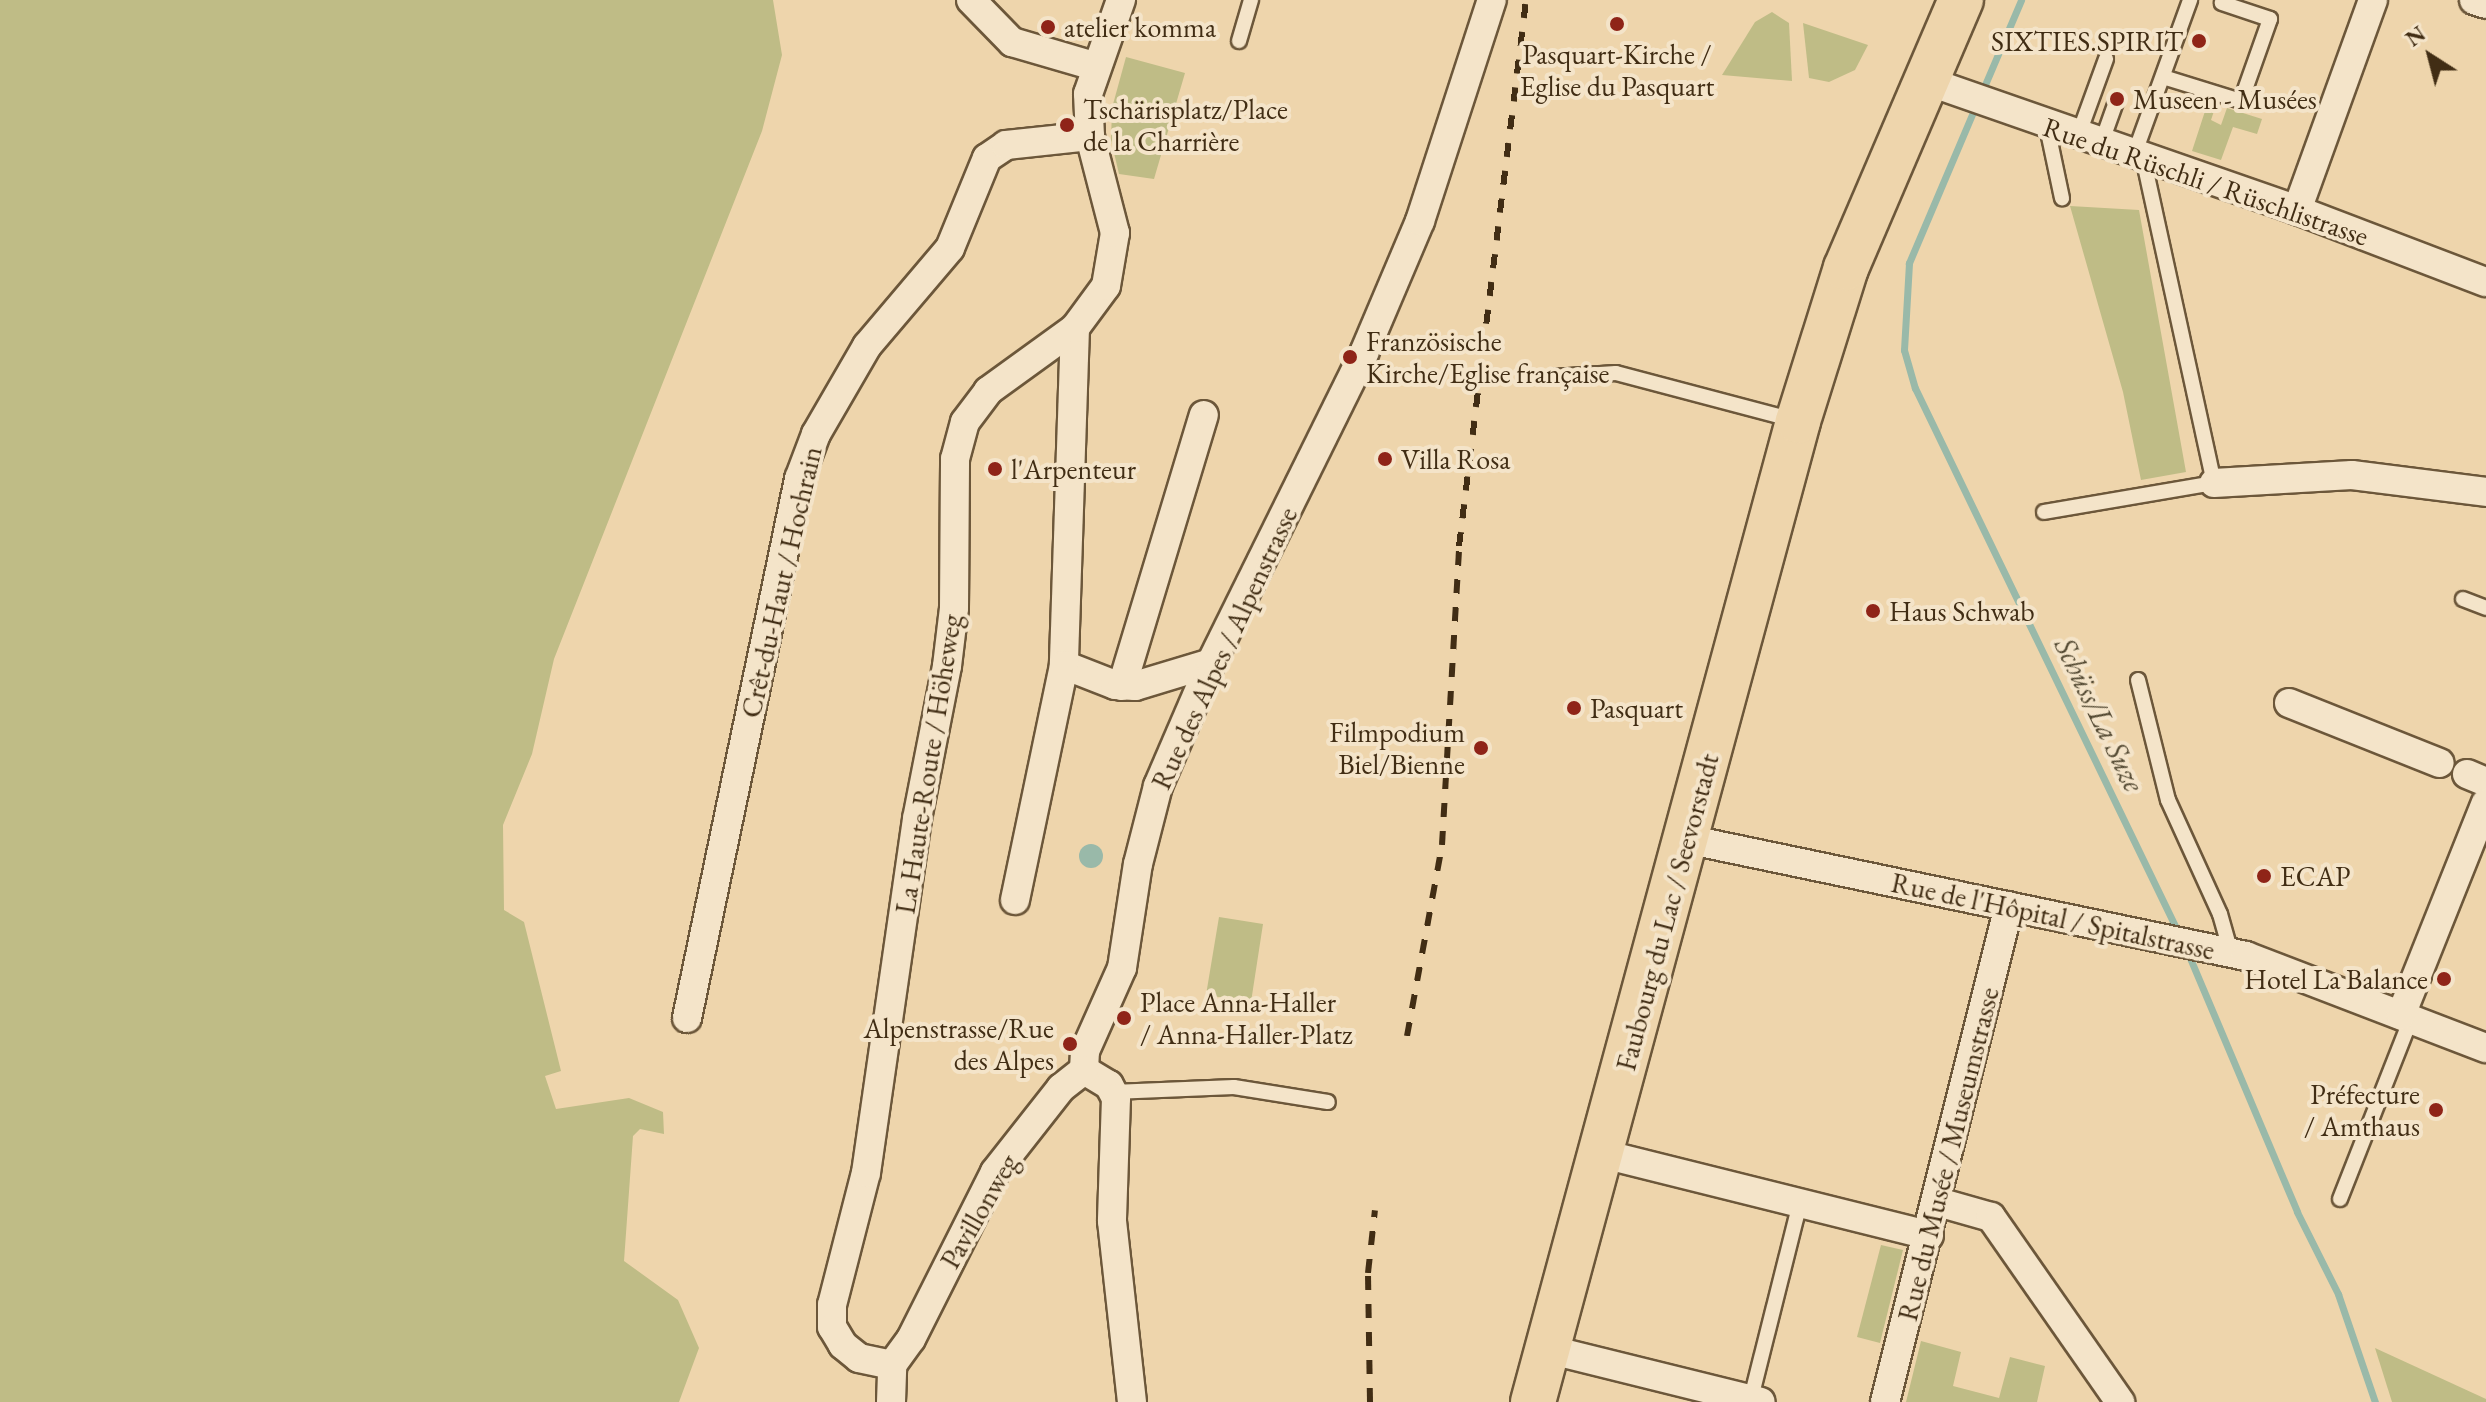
<!DOCTYPE html>
<html>
<head>
<meta charset="utf-8">
<style>
	body { margin:0 }
	#map { position:relative; width:2486px; height:1402px; overflow:hidden; background:#eed5ac; font-family:"EB Garamond",serif }
	div>[style] { position:absolute }
	.green>* { inset:0; background:#bfbc86 }
	.water>* { inset:0; background:#99b9a9 }
	.round { border-radius:50% }
	.stream>* { height:7px; margin:-3.5px; padding:0 3.5px; transform-origin:3.5px; border-radius:3.5px; background:#99b9a9 }
	.roads { filter:drop-shadow(2px 0 #6c573a) drop-shadow(-2px 0 #6c573a) drop-shadow(0 2px #6c573a) drop-shadow(0 -2px #6c573a) }
	.service>* { height:14px; margin:-7px; padding:0 7px; transform-origin:7px; border-radius:7px; background:#f4e4c9 }
	.minor>* { height:28px; margin:-14px; padding:0 14px; transform-origin:14px; border-radius:14px; background:#f4e4c9 }
	.primary>* { height:44px; margin:-22px; padding:0 22px; transform-origin:22px; border-radius:22px; background:#eed5ac }
	.rail>* { height:6px; margin-top:-3px; transform-origin:0; background:repeating-linear-gradient(90deg,#412d14 0 14px,transparent 0 28px) }
	.dots>* { width:22px; height:22px; translate:-50% -50%; box-sizing:border-box; border:4px solid #f4e4c9; border-radius:50% }
	span { translate:-50% -50%; white-space:nowrap; text-align:center; line-height:1.15; -webkit-text-stroke:8px #f4e4c9; paint-order:stroke }
	.poi-label { font-size:28px; color:#412d14 }
	.left { translate:0 -50%; text-align:left }
	.right { translate:-100% -50%; text-align:right }
	.street-label { font-size:28px; color:#412d14 }
	.water-label { font-size:30px; color:#534932; font-style:italic }
	.north { position:absolute; left:2390px; top:16px; width:80px; height:80px; -webkit-text-stroke:6px #f4e4c9; paint-order:stroke; rotate:324deg; font-size:22px; font-weight:700; line-height:32px; text-align:center; color:#412d14 }
	.north::after { content:''; display:block; margin:auto; width:28px; height:36px; background:#412d14; clip-path:polygon(50% 0,100% 100%,50% 72%,0 100%) }
</style>
</head>
<body>
<div id="map">
	<div class="green">
		<div style="clip-path:polygon(0 0,773px 0,782px 55px,762px 131px,554px 659px,532px 754px,503px 825px,504px 910px,524px 922px,561px 1071px,545px 1076px,556px 1109px,629px 1098px,663px 1112px,664px 1134px,640px 1129px,633px 1136px,624px 1261px,678px 1300px,699px 1348px,679px 1402px,0 1402px)"></div>
		<div style="clip-path:polygon(1772px 12px,1789px 23px,1792px 81px,1722px 75px,1755px 22px)"></div>
		<div style="clip-path:polygon(1803px 23px,1868px 45px,1855px 70px,1829px 82px,1809px 78px)"></div>
		<div style="clip-path:polygon(1126px 57px,1185px 73px,1154px 179px,1119px 174px,1111px 140px,1112px 108px)"></div>
		<div style="clip-path:polygon(2208px 102px,2216px 105px,2211px 120px,2221px 125px,2227px 108px,2262px 119px,2257px 134px,2233px 127px,2221px 160px,2192px 151px)"></div>
		<div style="clip-path:polygon(2070px 206px,2139px 210px,2186px 472px,2141px 480px,2123px 392px)"></div>
		<div style="clip-path:polygon(1219px 917px,1263px 924px,1251px 1002px,1206px 995px)"></div>
		<div style="clip-path:polygon(1881px 1245px,1903px 1250px,1880px 1343px,1857px 1337px)"></div>
		<div style="clip-path:polygon(1921px 1341px,1961px 1352px,1953px 1386px,1999px 1398px,2010px 1357px,2045px 1366px,2037px 1402px,1906px 1402px)"></div>
		<div style="clip-path:polygon(2375px 1348px,2486px 1399px,2486px 1402px,2392px 1402px)"></div>
	</div>
	<div class="water">
		<div class="round" style="left:1079px;top:844px;width:24px;height:24px"></div>
	</div>
	<div class="stream">
		<div style="left:1981px;top:94px;width:102px;rotate:-66.9deg"></div>
		<div style="left:1976px;top:105px;width:172px;rotate:113deg"></div>
		<div style="left:1909px;top:263px;width:87px;rotate:93.3deg"></div>
		<div style="left:1904px;top:350px;width:40px;rotate:74deg"></div>
		<div style="left:1915px;top:388px;width:604px;rotate:64.2deg"></div>
		<div style="left:2187px;top:951px;width:283px;rotate:67.1deg"></div>
		<div style="left:2297px;top:1212px;width:92px;rotate:63.4deg"></div>
		<div style="left:2338px;top:1294px;width:114px;rotate:71.1deg"></div>
	</div>
	<div class="roads">
		<div class="service">
			<div style="left:1239px;top:41px;width:43px;rotate:-73.7deg"></div>
			<div style="left:2163px;top:77px;width:82px;rotate:17.1deg"></div>
			<div style="left:2241px;top:101px;width:87px;rotate:-70.5deg"></div>
			<div style="left:2270px;top:19px;width:51px;rotate:-161.6deg"></div>
			<div style="left:2047px;top:127px;width:73px;rotate:78.1deg"></div>
			<div style="left:2078px;top:136px;width:82px;rotate:-70deg"></div>
			<div style="left:2101px;top:144px;width:48px;rotate:-70.4deg"></div>
			<div style="left:2134px;top:155px;width:165px;rotate:-70.1deg"></div>
			<div style="left:1552px;top:377px;width:64px;rotate:-3.6deg"></div>
			<div style="left:1616px;top:373px;width:184px;rotate:14.8deg"></div>
			<div style="left:2044px;top:512px;width:172px;rotate:-9.7deg"></div>
			<div style="left:2214px;top:483px;width:334px;rotate:-102.3deg"></div>
			<div style="left:2463px;top:599px;width:25px;rotate:21deg"></div>
			<div style="left:2138px;top:680px;width:124px;rotate:76deg"></div>
			<div style="left:2168px;top:800px;width:125px;rotate:65.5deg"></div>
			<div style="left:2220px;top:914px;width:41px;rotate:74.2deg"></div>
			<div style="left:1113px;top:1092px;width:121px;rotate:-2.4deg"></div>
			<div style="left:1234px;top:1087px;width:95px;rotate:9.1deg"></div>
			<div style="left:2340px;top:1199px;width:193px;rotate:-68.5deg"></div>
			<div style="left:1750px;top:1402px;width:205px;rotate:-75.9deg"></div>
		</div>
		<div class="minor">
			<div style="left:971px;top:0;width:59px;rotate:45.7deg"></div>
			<div style="left:1012px;top:42px;width:85px;rotate:16.3deg"></div>
			<div style="left:2474px;top:0;width:13px;rotate:18deg"></div>
			<div style="left:1927px;top:81px;width:392px;rotate:19.2deg"></div>
			<div style="left:2297px;top:210px;width:202px;rotate:20.9deg"></div>
			<div style="left:2297px;top:210px;width:223px;rotate:-70.1deg"></div>
			<div style="left:1075px;top:328px;width:337px;rotate:91.9deg"></div>
			<div style="left:1064px;top:665px;width:55px;rotate:21.4deg"></div>
			<div style="left:1115px;top:685px;width:20px;rotate:3deg"></div>
			<div style="left:1135px;top:686px;width:79px;rotate:-16.8deg"></div>
			<div style="left:2214px;top:483px;width:138px;rotate:-3.3deg"></div>
			<div style="left:2352px;top:475px;width:135px;rotate:7.2deg"></div>
			<div style="left:1122px;top:686px;width:283px;rotate:-73.2deg"></div>
			<div style="left:2289px;top:703px;width:162px;rotate:21.7deg"></div>
			<div style="left:2467px;top:774px;width:21px;rotate:23deg"></div>
			<div style="left:1686px;top:839px;width:572px;rotate:11.8deg"></div>
			<div style="left:2246px;top:956px;width:257px;rotate:21deg"></div>
			<div style="left:1015px;top:900px;width:240px;rotate:-78.2deg"></div>
			<div style="left:2401px;top:1015px;width:228px;rotate:-68.2deg"></div>
			<div style="left:687px;top:1018px;width:551px;rotate:-78.26deg"></div>
			<div style="left:799px;top:479px;width:48px;rotate:-69.3deg"></div>
			<div style="left:816px;top:434px;width:102px;rotate:-59.9deg"></div>
			<div style="left:867px;top:346px;width:128px;rotate:-49.7deg"></div>
			<div style="left:950px;top:248px;width:97px;rotate:-67.7deg"></div>
			<div style="left:987px;top:158px;width:23px;rotate:-34deg"></div>
			<div style="left:1006px;top:145px;width:84px;rotate:-6.1deg"></div>
			<div style="left:1084px;top:1070px;width:19px;rotate:-87deg"></div>
			<div style="left:1085px;top:1051px;width:91px;rotate:-66deg"></div>
			<div style="left:1122px;top:968px;width:105px;rotate:-81.3deg"></div>
			<div style="left:1138px;top:864px;width:81px;rotate:-75.6deg"></div>
			<div style="left:1158px;top:786px;width:134px;rotate:-66.7deg"></div>
			<div style="left:1211px;top:663px;width:346px;rotate:-63.7deg"></div>
			<div style="left:1364px;top:353px;width:143px;rotate:-67deg"></div>
			<div style="left:1420px;top:221px;width:232px;rotate:-72deg"></div>
			<div style="left:1084px;top:1070px;width:29px;rotate:31deg"></div>
			<div style="left:1109px;top:1085px;width:15px;rotate:62deg"></div>
			<div style="left:1116px;top:1098px;width:123px;rotate:91.9deg"></div>
			<div style="left:1112px;top:1221px;width:182px;rotate:83.7deg"></div>
			<div style="left:1603px;top:1154px;width:336px;rotate:14deg"></div>
			<div style="left:1938px;top:1202px;width:55px;rotate:15.8deg"></div>
			<div style="left:1991px;top:1217px;width:226px;rotate:55.1deg"></div>
			<div style="left:1547px;top:1349px;width:220px;rotate:13.9deg"></div>
			<div style="left:892px;top:1365px;width:34px;rotate:-168deg"></div>
			<div style="left:859px;top:1358px;width:21px;rotate:-141deg"></div>
			<div style="left:843px;top:1345px;width:21px;rotate:-121deg"></div>
			<div style="left:832px;top:1327px;width:22px;rotate:-90deg"></div>
			<div style="left:832px;top:1305px;width:136px;rotate:-75.6deg"></div>
			<div style="left:866px;top:1173px;width:358px;rotate:-81.8deg"></div>
			<div style="left:917px;top:819px;width:156px;rotate:-78.9deg"></div>
			<div style="left:947px;top:666px;width:58px;rotate:-83.1deg"></div>
			<div style="left:954px;top:608px;width:149px;rotate:-89.6deg"></div>
			<div style="left:955px;top:459px;width:38px;rotate:-75deg"></div>
			<div style="left:965px;top:422px;width:39px;rotate:-53deg"></div>
			<div style="left:988px;top:391px;width:107px;rotate:-35.9deg"></div>
			<div style="left:1075px;top:328px;width:52px;rotate:-53.6deg"></div>
			<div style="left:1106px;top:286px;width:54px;rotate:-80.4deg"></div>
			<div style="left:1115px;top:233px;width:100px;rotate:-104.5deg"></div>
			<div style="left:1090px;top:136px;width:42px;rotate:-92.7deg"></div>
			<div style="left:1088px;top:94px;width:100px;rotate:-70.7deg"></div>
			<div style="left:892px;top:1365px;width:32px;rotate:-54deg"></div>
			<div style="left:911px;top:1339px;width:187px;rotate:-63.3deg"></div>
			<div style="left:995px;top:1172px;width:107px;rotate:-51.8deg"></div>
			<div style="left:1061px;top:1088px;width:29px;rotate:-38deg"></div>
			<div style="left:891px;top:1402px;width:37px;rotate:-88deg"></div>
			<div style="left:1885px;top:1402px;width:511px;rotate:-75.96deg"></div>
		</div>
		<div class="primary">
			<div style="left:1533px;top:1402px;width:1016px;rotate:-74.88deg"></div>
			<div style="left:1798px;top:421px;width:160px;rotate:-72.6deg"></div>
			<div style="left:1846px;top:268px;width:292px;rotate:-66.8deg"></div>
		</div>
	</div>
	<div class="rail">
		<div style="left:1407px;top:1036px;width:194px;rotate:-79.6deg"></div>
		<div style="left:1442px;top:845px;width:299px;rotate:-86.7deg"></div>
		<div style="left:1459px;top:546px;width:550px;rotate:-83deg"></div>
		<div style="left:1370px;top:1402px;width:129px;rotate:-90.9deg"></div>
		<div style="left:1368px;top:1273px;width:63px;rotate:-83.7deg"></div>
	</div>
	<div class="dots">
		<div style="left:1617px;top:24px;background:#8f2418"></div>
		<div style="left:1048px;top:27px;background:#8f2418"></div>
		<div style="left:2199px;top:41px;background:#8f2418"></div>
		<div style="left:2117px;top:99px;background:#8f2418"></div>
		<div style="left:1067px;top:125px;background:#8f2418"></div>
		<div style="left:1350px;top:357px;background:#8f2418"></div>
		<div style="left:1385px;top:459px;background:#8f2418"></div>
		<div style="left:995px;top:469px;background:#8f2418"></div>
		<div style="left:1873px;top:611px;background:#8f2418"></div>
		<div style="left:1574px;top:708px;background:#8f2418"></div>
		<div style="left:1481px;top:748px;background:#8f2418"></div>
		<div style="left:2264px;top:876px;background:#8f2418"></div>
		<div style="left:2444px;top:979px;background:#8f2418"></div>
		<div style="left:1124px;top:1018px;background:#8f2418"></div>
		<div style="left:1070px;top:1044px;background:#8f2418"></div>
		<div style="left:2436px;top:1110px;background:#8f2418"></div>
	</div>
	<div class="poi-label">
		<span class="left" style="left:1064px;top:27px">atelier komma</span>
		<span class="right" style="left:2183px;top:41px">SIXTIES.SPIRIT</span>
		<span style="left:1617px;top:70px">Pasquart-Kirche /<br>Eglise du Pasquart</span>
		<span class="left" style="left:2133px;top:99px">Museen - Musées</span>
		<span class="left" style="left:1083px;top:125px">Tschärisplatz/Place<br>de la Charrière</span>
		<span class="left" style="left:1366px;top:357px">Französische<br>Kirche/Eglise française</span>
		<span class="left" style="left:1401px;top:459px">Villa Rosa</span>
		<span class="left" style="left:1011px;top:469px">l'Arpenteur</span>
		<span class="left" style="left:1889px;top:611px">Haus Schwab</span>
		<span class="left" style="left:1590px;top:708px">Pasquart</span>
		<span class="right" style="left:1465px;top:748px">Filmpodium<br>Biel/Bienne</span>
		<span class="left" style="left:2280px;top:876px">ECAP</span>
		<span class="right" style="left:2428px;top:979px">Hotel La Balance</span>
		<span class="left" style="left:1140px;top:1018px">Place Anna-Haller<br>/ Anna-Haller-Platz</span>
		<span class="right" style="left:1054px;top:1044px">Alpenstrasse/Rue<br>des Alpes</span>
		<span class="right" style="left:2420px;top:1110px">Préfecture<br>/ Amthaus</span>
	</div>
	<div class="street-label">
		<span style="left:2206px;top:181px;rotate:19deg">Rue du Rüschli / Rüschlistrasse</span>
		<span style="left:781px;top:582px;rotate:-77deg">Crêt-du-Haut / Hochrain</span>
		<span style="left:1224px;top:648px;rotate:-65deg">Rue des Alpes / Alpenstrasse</span>
		<span style="left:928px;top:764px;rotate:-81deg">La Haute-Route / Höheweg</span>
		<span style="left:1667px;top:912px;rotate:-75deg">Faubourg du Lac / Seevorstadt</span>
		<span style="left:2053px;top:916px;rotate:12deg">Rue de l'Hôpital / Spitalstrasse</span>
		<span style="left:1948px;top:1154px;rotate:-76deg">Rue du Musée / Museumstrasse</span>
		<span style="left:979px;top:1211px;rotate:-60deg">Pavillonweg</span>
	</div>
	<div class="water-label">
		<span style="left:2099px;top:715px;rotate:64deg">Schüss/La Suze</span>
	</div>
	<div class="north">N</div>
</div>
</body>
</html>
